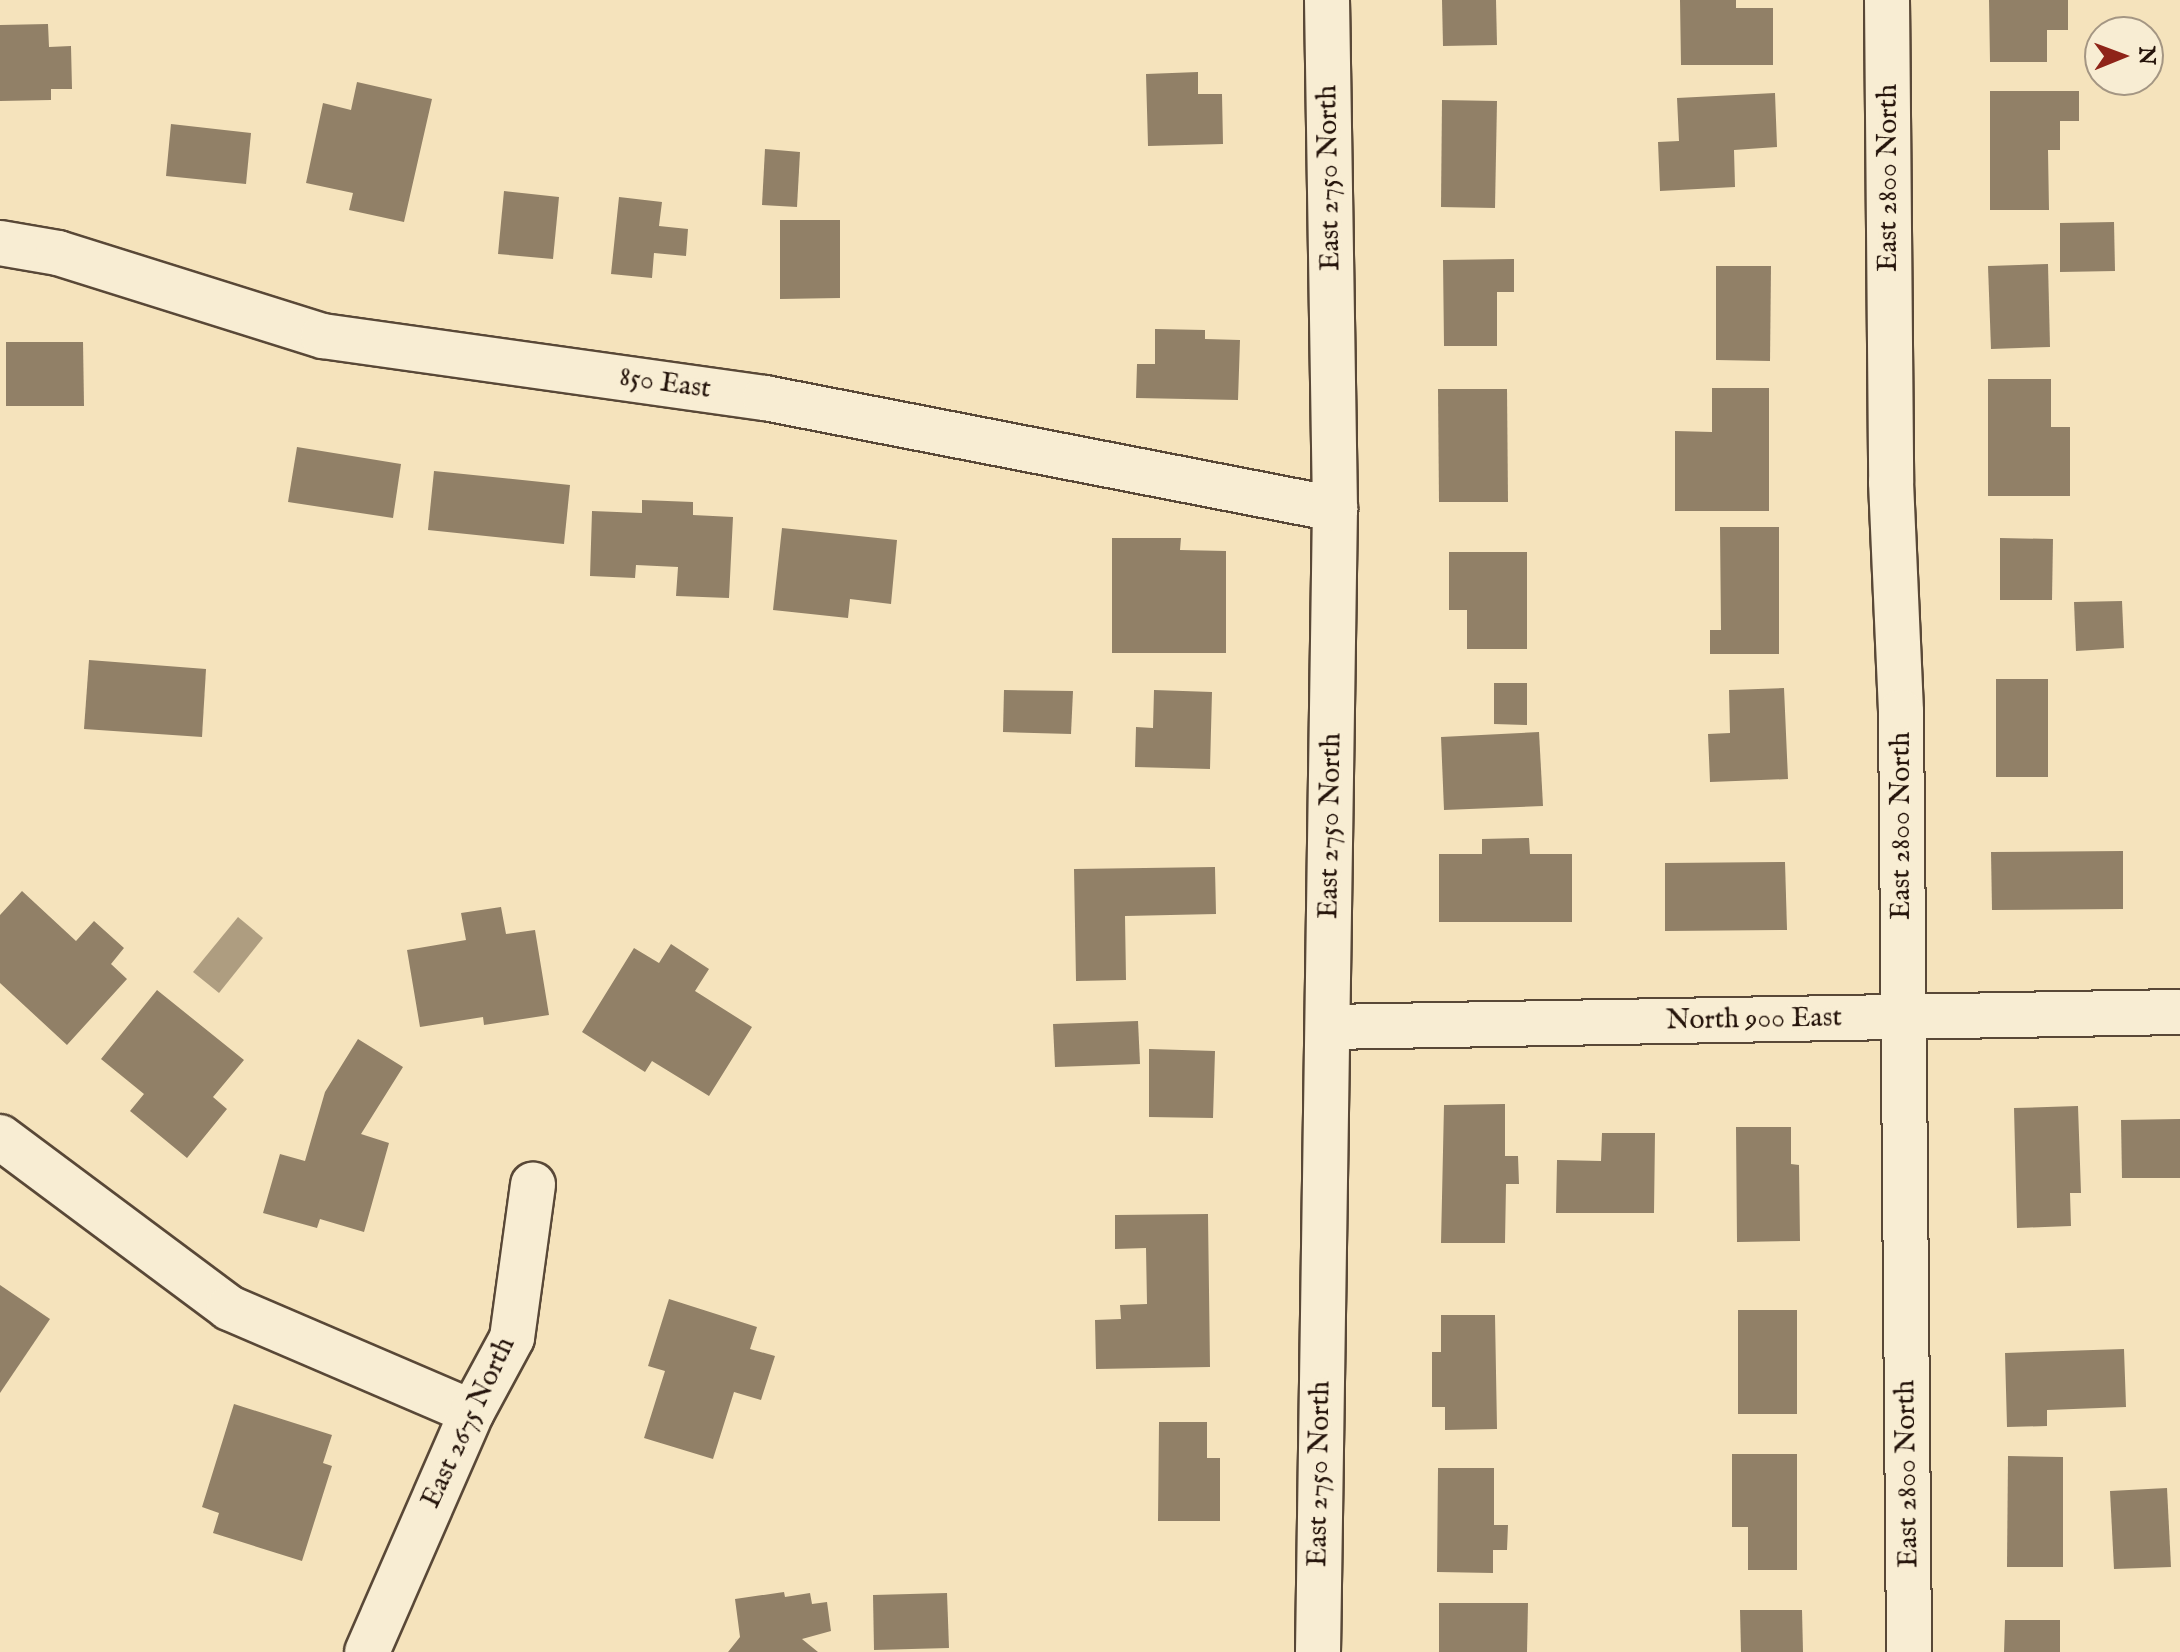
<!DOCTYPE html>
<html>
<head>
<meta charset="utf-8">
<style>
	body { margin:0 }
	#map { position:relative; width:2180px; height:1652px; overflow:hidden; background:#f5e3bc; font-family:"IM FELL English",serif }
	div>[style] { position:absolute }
	.water>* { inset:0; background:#ae9d80 }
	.building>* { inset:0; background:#918067 }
	.roads { filter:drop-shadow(2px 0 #594837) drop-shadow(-2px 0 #594837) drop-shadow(0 2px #594837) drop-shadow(0 -2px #594837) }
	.minor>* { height:44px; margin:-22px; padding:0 22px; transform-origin:22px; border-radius:22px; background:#f8edd3 }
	span { translate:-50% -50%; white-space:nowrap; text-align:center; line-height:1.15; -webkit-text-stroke:7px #f8edd3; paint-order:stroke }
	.street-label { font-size:28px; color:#25140b }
	.north { position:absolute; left:2084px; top:16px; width:80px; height:80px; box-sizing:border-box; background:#f8edd3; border:2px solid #a49683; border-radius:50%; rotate:89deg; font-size:22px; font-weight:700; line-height:32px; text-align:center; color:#25140b }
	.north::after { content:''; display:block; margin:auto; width:28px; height:36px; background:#8f2418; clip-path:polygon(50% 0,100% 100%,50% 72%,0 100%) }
</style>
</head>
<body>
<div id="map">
	<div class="water">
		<div style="clip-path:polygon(238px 917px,263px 938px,219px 993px,193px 972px)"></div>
	</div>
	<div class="building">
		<div style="clip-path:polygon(1442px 0,1496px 0,1497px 45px,1443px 46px)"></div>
		<div style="clip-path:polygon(1680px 0,1736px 0,1736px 8px,1773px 8px,1773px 65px,1681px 65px)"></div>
		<div style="clip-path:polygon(1989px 0,2068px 0,2068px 30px,2047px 30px,2047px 62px,1990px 62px)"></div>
		<div style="clip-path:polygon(48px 24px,49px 47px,71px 46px,72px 89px,51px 89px,51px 100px,0 101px,0 25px)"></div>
		<div style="clip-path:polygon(1198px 72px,1198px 94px,1222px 94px,1223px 144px,1148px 146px,1146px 74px)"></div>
		<div style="clip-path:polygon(357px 82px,432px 99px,404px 222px,349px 210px,353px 193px,306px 183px,323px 103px,351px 110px)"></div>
		<div style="clip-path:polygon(1990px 91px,2079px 91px,2079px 121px,2060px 121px,2060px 150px,2048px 150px,2049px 210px,1990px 210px)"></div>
		<div style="clip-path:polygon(1775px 93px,1777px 147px,1734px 150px,1735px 187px,1660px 191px,1658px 142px,1679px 141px,1677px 98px)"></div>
		<div style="clip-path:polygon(1442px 100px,1497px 101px,1495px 208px,1441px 207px)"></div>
		<div style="clip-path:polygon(171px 124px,251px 133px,246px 184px,166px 176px)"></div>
		<div style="clip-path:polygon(765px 149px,800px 152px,797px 207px,762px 205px)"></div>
		<div style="clip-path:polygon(504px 191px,559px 197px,553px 259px,498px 254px)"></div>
		<div style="clip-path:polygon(619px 197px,662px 202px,659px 226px,688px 229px,686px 256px,654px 253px,652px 278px,611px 274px)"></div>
		<div style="clip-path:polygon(780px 220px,840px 220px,840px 298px,780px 299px)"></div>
		<div style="clip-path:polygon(2114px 222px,2115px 271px,2060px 272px,2060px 223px)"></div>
		<div style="clip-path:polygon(1514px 259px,1514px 292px,1497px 292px,1497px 346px,1444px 346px,1443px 260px)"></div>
		<div style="clip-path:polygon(2048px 264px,2050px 347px,1991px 349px,1988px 266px)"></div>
		<div style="clip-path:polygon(1716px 266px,1771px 266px,1770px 361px,1716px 360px)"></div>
		<div style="clip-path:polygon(1155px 329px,1205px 330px,1205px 339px,1240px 340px,1238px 400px,1136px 398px,1137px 364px,1155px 364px)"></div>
		<div style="clip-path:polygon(6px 342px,83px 342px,84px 406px,6px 406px)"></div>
		<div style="clip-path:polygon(1988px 379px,2051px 379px,2051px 427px,2070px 427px,2070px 496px,1988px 496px)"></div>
		<div style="clip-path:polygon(1712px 388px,1769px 388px,1769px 511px,1675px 511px,1675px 431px,1712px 432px)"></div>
		<div style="clip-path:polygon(1438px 389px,1507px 389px,1508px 502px,1439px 502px)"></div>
		<div style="clip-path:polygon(297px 447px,401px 464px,393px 518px,288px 502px)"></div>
		<div style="clip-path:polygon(434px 471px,570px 485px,564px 544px,428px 530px)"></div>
		<div style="clip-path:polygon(642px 500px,693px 502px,693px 515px,733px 517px,729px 598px,676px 596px,678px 567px,636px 565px,635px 578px,590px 576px,592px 511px,642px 513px)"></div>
		<div style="clip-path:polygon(1720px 527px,1779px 527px,1779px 654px,1710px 654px,1710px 630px,1721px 630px)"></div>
		<div style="clip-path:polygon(782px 528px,897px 540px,891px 604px,850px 599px,848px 618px,773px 610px)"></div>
		<div style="clip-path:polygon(1112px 538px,1181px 538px,1180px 550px,1226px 551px,1226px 653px,1112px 653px)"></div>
		<div style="clip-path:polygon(2000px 538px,2053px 539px,2052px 600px,2000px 600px)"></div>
		<div style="clip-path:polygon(1449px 552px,1527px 552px,1527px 649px,1467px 649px,1467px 610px,1449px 610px)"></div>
		<div style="clip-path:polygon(2122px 601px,2124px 648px,2076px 651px,2074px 602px)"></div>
		<div style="clip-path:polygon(89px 660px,206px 669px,202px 737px,84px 729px)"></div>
		<div style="clip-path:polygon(1996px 679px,2048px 679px,2048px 777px,1996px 777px)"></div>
		<div style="clip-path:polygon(1494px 683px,1527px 683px,1527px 725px,1494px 724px)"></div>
		<div style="clip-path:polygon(1784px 688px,1788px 779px,1710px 782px,1708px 734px,1730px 733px,1729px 690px)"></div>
		<div style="clip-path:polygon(1004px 690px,1073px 691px,1071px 734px,1003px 732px)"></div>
		<div style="clip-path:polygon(1154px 690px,1212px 692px,1210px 769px,1135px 767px,1136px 727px,1153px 728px)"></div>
		<div style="clip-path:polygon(1539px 732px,1543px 806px,1444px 810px,1441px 737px)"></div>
		<div style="clip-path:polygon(1529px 838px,1530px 854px,1572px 854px,1572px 922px,1439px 922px,1439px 854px,1482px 854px,1482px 839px)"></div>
		<div style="clip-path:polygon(2123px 851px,2123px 909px,1992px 910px,1991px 852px)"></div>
		<div style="clip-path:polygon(1785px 862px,1787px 930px,1665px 931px,1665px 863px)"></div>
		<div style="clip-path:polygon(1215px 867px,1216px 914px,1125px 916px,1126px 980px,1076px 981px,1074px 869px)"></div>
		<div style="clip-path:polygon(22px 891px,76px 941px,94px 921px,124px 948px,111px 964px,127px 979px,67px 1045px,0 983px,0 915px)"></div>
		<div style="clip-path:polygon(501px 907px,506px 934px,535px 930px,549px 1015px,484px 1025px,483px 1017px,420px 1027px,407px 950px,466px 940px,461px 913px)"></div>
		<div style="clip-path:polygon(671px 944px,709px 969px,695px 991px,752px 1027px,709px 1096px,652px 1061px,645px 1072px,582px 1032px,634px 948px,659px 963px)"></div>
		<div style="clip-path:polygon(157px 990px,244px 1060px,213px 1097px,227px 1109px,187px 1158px,130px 1111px,144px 1094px,101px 1059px)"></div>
		<div style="clip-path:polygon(1138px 1021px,1140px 1064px,1055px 1067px,1053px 1024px)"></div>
		<div style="clip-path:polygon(358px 1039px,403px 1067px,361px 1134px,389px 1143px,364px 1232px,320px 1219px,317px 1228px,263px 1213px,280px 1154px,305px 1161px,325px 1092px)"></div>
		<div style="clip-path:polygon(1149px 1049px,1215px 1051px,1213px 1118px,1149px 1117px)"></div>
		<div style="clip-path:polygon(1505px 1104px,1505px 1156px,1518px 1156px,1519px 1184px,1506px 1184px,1505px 1243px,1441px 1243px,1444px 1105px)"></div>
		<div style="clip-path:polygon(2078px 1106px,2081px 1193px,2070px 1193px,2071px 1226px,2017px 1228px,2014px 1108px)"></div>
		<div style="clip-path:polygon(2180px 1119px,2180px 1178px,2122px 1178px,2121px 1120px)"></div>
		<div style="clip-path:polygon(1736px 1127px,1791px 1127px,1791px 1164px,1799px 1165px,1800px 1241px,1737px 1242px)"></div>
		<div style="clip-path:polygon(1602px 1133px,1655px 1133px,1654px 1213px,1556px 1213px,1557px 1160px,1601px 1161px)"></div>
		<div style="clip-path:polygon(1208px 1214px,1210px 1367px,1096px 1369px,1095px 1320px,1121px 1319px,1120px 1305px,1147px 1304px,1146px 1248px,1115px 1249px,1115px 1215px)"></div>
		<div style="clip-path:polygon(0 1285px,50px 1319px,0 1393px)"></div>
		<div style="clip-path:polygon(669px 1299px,757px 1327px,750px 1349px,775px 1356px,761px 1400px,734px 1392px,713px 1459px,644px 1438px,665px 1371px,648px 1366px)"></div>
		<div style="clip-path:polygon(1738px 1310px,1797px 1310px,1797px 1414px,1738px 1414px)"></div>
		<div style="clip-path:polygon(1441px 1315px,1495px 1315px,1497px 1429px,1445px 1430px,1445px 1407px,1432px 1407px,1432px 1352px,1441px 1352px)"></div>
		<div style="clip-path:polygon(2124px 1349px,2126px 1407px,2047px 1410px,2047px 1426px,2007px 1427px,2005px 1353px)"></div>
		<div style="clip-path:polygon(234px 1404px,332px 1435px,323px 1463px,332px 1466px,302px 1561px,213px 1533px,219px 1513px,202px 1507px)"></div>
		<div style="clip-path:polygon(1159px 1422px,1207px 1422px,1207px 1458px,1220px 1458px,1220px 1521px,1158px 1521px)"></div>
		<div style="clip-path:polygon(1732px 1454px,1797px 1454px,1797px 1570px,1748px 1570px,1748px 1527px,1732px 1527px)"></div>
		<div style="clip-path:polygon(2008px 1456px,2063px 1457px,2063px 1567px,2007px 1567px)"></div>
		<div style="clip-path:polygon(1438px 1468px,1494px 1468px,1494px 1525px,1508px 1525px,1507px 1550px,1493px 1550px,1493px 1573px,1437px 1572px)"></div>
		<div style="clip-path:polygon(2167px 1488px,2171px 1567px,2114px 1569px,2110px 1491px)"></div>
		<div style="clip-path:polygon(784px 1592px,785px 1597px,810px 1593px,812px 1604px,827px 1602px,831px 1631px,802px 1639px,818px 1652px,728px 1652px,740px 1637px,735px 1599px)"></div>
		<div style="clip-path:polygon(947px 1593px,949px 1648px,874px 1650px,873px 1595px)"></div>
		<div style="clip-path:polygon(1439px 1603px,1528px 1603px,1527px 1652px,1439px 1652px)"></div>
		<div style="clip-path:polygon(1740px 1610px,1802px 1610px,1803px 1652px,1741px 1652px)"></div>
		<div style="clip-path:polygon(2005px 1620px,2060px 1620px,2060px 1652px,2004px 1652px)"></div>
	</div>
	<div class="roads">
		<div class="minor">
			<div style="left:1887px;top:0;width:482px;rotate:89.5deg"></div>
			<div style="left:1891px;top:482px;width:230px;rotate:87.5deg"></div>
			<div style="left:1901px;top:712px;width:940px;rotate:89.51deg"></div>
			<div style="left:0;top:243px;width:59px;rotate:9.8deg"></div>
			<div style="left:58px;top:253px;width:278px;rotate:17.4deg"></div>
			<div style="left:323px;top:336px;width:446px;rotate:8deg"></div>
			<div style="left:765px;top:398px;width:581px;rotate:11.02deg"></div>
			<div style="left:1328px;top:1027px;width:852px;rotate:-1.01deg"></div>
			<div style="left:0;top:1137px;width:286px;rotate:36.7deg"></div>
			<div style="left:229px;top:1308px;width:264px;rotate:23.2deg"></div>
			<div style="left:367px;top:1652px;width:262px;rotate:-66.4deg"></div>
			<div style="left:472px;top:1412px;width:84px;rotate:-61.6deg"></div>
			<div style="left:512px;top:1338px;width:155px;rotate:-82.2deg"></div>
			<div style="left:1318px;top:1652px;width:1143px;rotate:-89.15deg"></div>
			<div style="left:1335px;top:509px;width:509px;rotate:-90.9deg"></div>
		</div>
	</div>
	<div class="street-label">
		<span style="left:1330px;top:178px;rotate:-91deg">East 2750 North</span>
		<span style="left:1889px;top:178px;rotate:-90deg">East 2800 North</span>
		<span style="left:665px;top:384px;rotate:8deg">850 East</span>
		<span style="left:1331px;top:826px;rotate:-89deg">East 2750 North</span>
		<span style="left:1902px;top:826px;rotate:-90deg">East 2800 North</span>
		<span style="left:1754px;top:1020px;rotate:-1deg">North 900 East</span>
		<span style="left:469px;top:1423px;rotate:-65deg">East 2675 North</span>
		<span style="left:1320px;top:1474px;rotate:-89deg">East 2750 North</span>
		<span style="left:1908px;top:1474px;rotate:-91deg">East 2800 North</span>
	</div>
	<div class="north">N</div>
</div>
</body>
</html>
